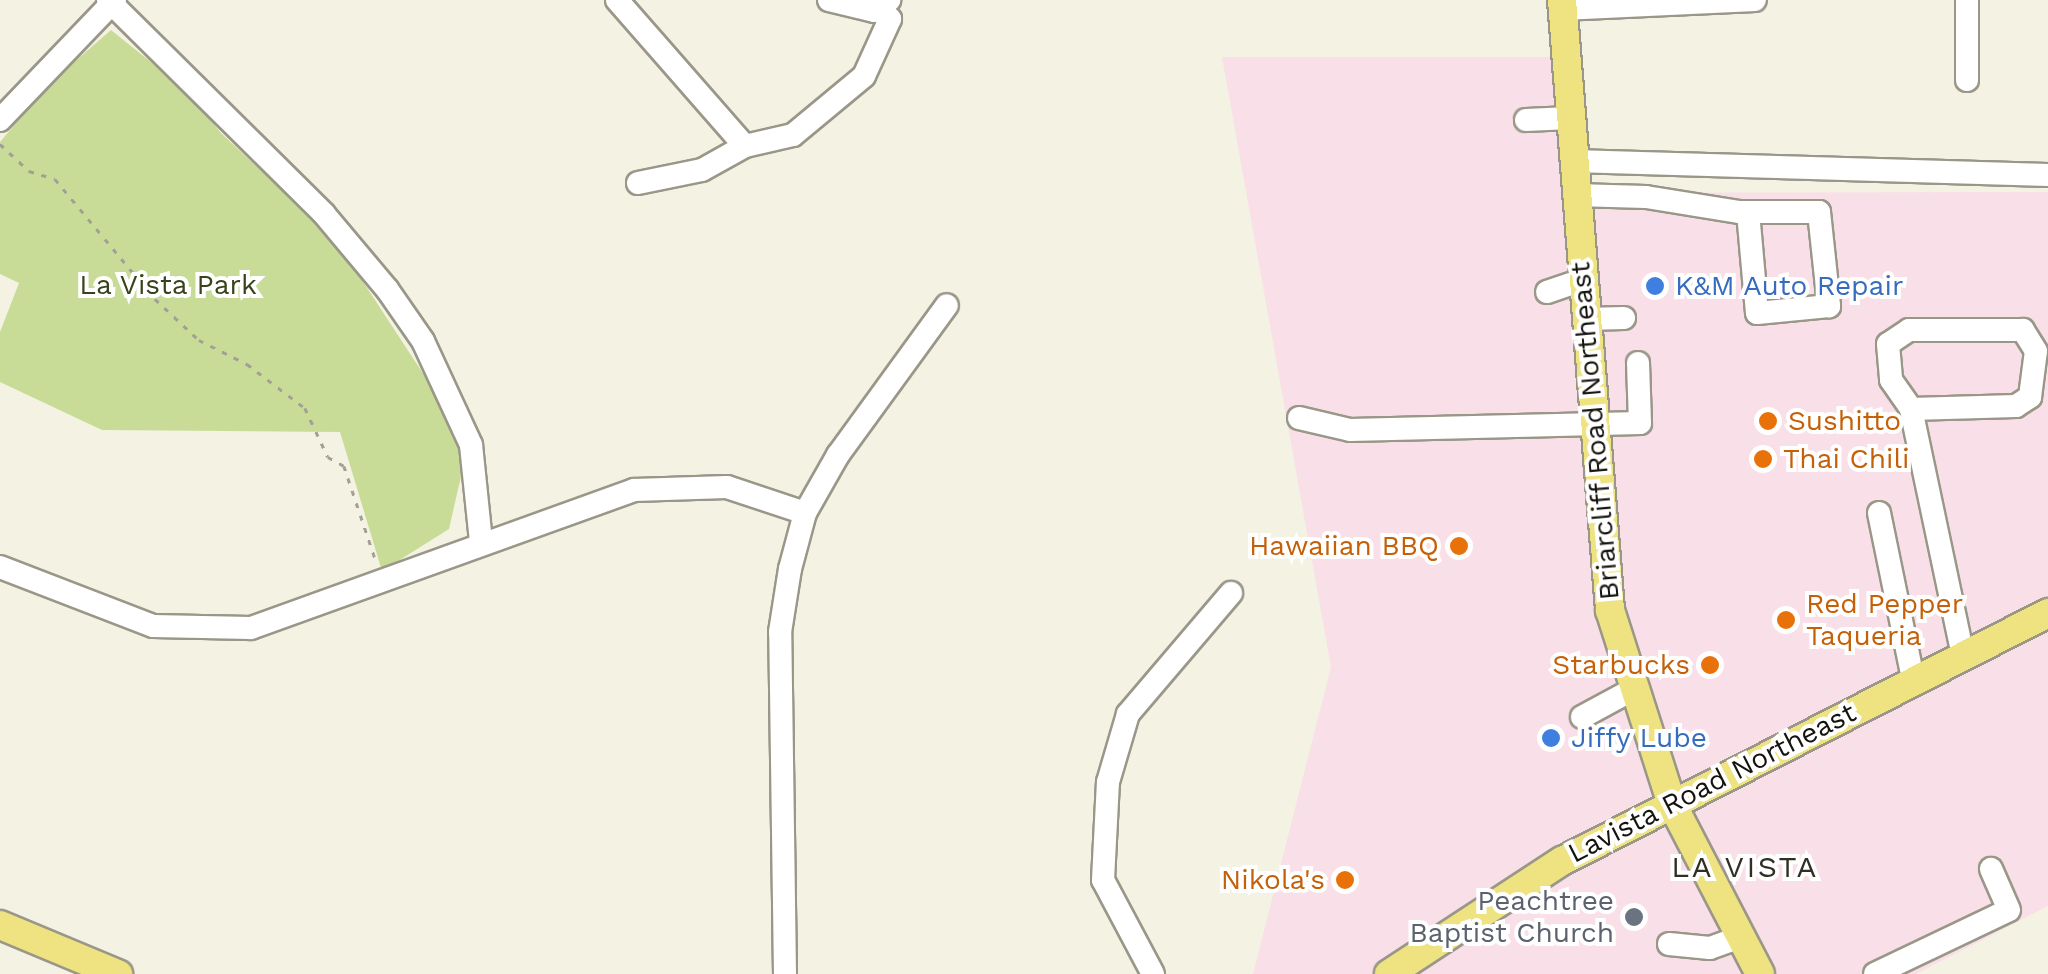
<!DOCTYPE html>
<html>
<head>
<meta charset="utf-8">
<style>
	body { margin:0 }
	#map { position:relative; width:2048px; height:974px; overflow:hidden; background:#f4f2e2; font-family:"Work Sans",sans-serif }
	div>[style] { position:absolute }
	.commercial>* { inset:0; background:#f9dfe7 }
	.green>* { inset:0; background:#c8dc98 }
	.path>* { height:2.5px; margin-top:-1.25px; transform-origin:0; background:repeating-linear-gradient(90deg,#a2a095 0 5px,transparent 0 13px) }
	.roads { filter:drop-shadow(2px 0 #9a9789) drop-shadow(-2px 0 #9a9789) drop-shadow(0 2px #9a9789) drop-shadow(0 -2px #9a9789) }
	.minor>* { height:22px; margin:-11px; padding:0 11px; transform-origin:11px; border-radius:11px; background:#fff }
	.major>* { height:28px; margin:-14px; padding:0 14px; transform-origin:14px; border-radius:14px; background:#eee380 }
	.dots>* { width:28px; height:28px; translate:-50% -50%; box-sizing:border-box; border:5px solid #fff; border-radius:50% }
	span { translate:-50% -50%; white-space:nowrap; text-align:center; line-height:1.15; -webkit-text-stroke:8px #fff; paint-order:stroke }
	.park-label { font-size:28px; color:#38431b }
	.shop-label { font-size:28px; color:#366cbe }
	.left { translate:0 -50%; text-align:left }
	.food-label { font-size:28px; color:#c56008 }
	.right { translate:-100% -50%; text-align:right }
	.street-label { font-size:28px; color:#14130e }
	.worship-label { font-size:28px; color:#5b616d }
	.neighbourhood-label { font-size:30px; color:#312f23; letter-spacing:2.5px }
</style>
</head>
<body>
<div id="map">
	<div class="commercial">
		<div style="clip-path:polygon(1222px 57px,1564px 57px,1578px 193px,2048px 192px,2048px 906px,1916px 974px,1253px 974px,1331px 667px)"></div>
	</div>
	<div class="green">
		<div style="clip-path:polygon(111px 30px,187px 91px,221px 133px,337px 242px,445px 407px,464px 463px,449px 529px,382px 571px,340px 432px,102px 430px,0 382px,0 332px,19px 283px,0 274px,0 142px,50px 83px)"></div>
	</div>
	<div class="path">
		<div style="left:0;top:144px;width:40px;rotate:43deg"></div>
		<div style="left:29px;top:171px;width:27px;rotate:17deg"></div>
		<div style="left:55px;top:179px;width:156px;rotate:50.2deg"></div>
		<div style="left:155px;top:299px;width:60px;rotate:43deg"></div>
		<div style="left:199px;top:340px;width:54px;rotate:26.6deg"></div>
		<div style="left:247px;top:364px;width:73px;rotate:37.2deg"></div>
		<div style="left:305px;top:408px;width:54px;rotate:64.9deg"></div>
		<div style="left:328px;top:457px;width:18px;rotate:29deg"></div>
		<div style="left:344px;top:466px;width:100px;rotate:71.4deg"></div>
	</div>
	<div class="roads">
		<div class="minor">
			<div style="left:108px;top:0;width:304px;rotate:44.7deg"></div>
			<div style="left:324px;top:214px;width:98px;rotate:50deg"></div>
			<div style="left:387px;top:289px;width:63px;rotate:55.3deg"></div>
			<div style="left:423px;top:341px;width:115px;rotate:65.2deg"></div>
			<div style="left:471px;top:445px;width:97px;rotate:84.1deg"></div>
			<div style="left:617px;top:0;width:194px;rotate:48.8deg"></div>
			<div style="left:829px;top:0;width:46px;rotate:13.7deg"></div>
			<div style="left:874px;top:11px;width:19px;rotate:-36deg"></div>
			<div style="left:1562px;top:9px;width:193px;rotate:-2.7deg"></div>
			<div style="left:1967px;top:80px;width:80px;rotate:-90deg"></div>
			<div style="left:0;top:120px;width:166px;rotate:-46.2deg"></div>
			<div style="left:1526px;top:120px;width:44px;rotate:-2.6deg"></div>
			<div style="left:1573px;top:161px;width:475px;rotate:1.7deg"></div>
			<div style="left:638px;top:183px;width:65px;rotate:-11.5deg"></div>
			<div style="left:702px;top:170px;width:49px;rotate:-29.2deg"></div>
			<div style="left:745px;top:146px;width:49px;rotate:-12.9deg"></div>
			<div style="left:793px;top:135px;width:92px;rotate:-39.7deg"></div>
			<div style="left:864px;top:76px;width:63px;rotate:-65.5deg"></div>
			<div style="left:890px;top:19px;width:16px;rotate:-130deg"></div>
			<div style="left:1575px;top:195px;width:71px;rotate:1.6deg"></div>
			<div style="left:1646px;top:197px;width:95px;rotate:9.1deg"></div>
			<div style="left:1740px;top:212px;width:79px"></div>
			<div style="left:1819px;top:212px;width:95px;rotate:83.9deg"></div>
			<div style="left:1829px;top:306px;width:72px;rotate:174.4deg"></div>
			<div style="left:1757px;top:313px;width:100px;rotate:-95.1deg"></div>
			<div style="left:1547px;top:292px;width:36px;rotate:-19deg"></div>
			<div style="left:1584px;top:319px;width:40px;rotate:-1.4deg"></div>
			<div style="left:1911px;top:409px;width:105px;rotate:-1.6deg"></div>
			<div style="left:2016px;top:406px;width:17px;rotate:-33deg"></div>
			<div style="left:2030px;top:397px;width:46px;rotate:-82.6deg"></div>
			<div style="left:2036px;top:351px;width:25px;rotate:-122deg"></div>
			<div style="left:2023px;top:330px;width:114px;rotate:180deg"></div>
			<div style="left:1909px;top:330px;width:25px;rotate:146deg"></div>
			<div style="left:1888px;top:344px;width:36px;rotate:85deg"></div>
			<div style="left:1891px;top:380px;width:35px;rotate:55deg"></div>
			<div style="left:1911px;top:409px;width:251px;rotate:78.1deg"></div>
			<div style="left:1299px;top:418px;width:52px;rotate:13.2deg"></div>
			<div style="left:1350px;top:430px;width:290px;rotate:-1.4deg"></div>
			<div style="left:1640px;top:423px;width:60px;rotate:-91.9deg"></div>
			<div style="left:1879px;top:513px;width:169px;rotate:78.4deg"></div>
			<div style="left:0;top:567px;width:164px;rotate:21.1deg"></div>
			<div style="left:153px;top:626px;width:98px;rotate:1.2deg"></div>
			<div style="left:251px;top:628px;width:407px;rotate:-19.8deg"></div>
			<div style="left:634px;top:490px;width:93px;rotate:-1.8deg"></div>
			<div style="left:727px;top:487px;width:82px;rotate:18.4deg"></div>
			<div style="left:1582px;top:717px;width:57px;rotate:-28.4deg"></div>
			<div style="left:1669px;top:944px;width:41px;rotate:5.6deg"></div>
			<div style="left:1710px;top:948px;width:29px;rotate:-20deg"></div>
			<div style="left:785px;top:974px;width:342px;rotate:-90.8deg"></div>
			<div style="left:780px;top:632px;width:64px;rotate:-81deg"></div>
			<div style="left:790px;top:569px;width:58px;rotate:-75deg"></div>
			<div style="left:805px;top:513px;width:67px;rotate:-60.4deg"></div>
			<div style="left:838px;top:455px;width:185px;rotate:-54deg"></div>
			<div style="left:1153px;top:974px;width:106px;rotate:-118deg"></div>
			<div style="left:1103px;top:880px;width:98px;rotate:-87.1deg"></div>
			<div style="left:1108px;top:782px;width:71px;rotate:-73.6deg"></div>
			<div style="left:1128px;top:714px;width:159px;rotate:-49.6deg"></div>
			<div style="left:1875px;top:974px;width:148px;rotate:-25.5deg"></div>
			<div style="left:2009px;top:910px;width:45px;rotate:-113.7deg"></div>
		</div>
		<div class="major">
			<div style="left:1562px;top:0;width:612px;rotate:85.5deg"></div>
			<div style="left:1610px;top:610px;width:204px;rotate:72.3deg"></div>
			<div style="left:1672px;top:804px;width:191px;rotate:62.6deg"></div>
			<div style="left:0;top:925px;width:128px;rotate:22.6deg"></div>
			<div style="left:1389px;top:974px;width:207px;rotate:-33.2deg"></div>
			<div style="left:1562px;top:861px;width:546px;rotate:-27.03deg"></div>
		</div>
	</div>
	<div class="dots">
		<div style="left:1655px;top:286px;background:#3f7fe0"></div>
		<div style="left:1768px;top:421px;background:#e8710a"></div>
		<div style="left:1763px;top:459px;background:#e8710a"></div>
		<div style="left:1459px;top:546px;background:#e8710a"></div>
		<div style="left:1786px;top:620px;background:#e8710a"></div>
		<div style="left:1710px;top:665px;background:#e8710a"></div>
		<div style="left:1551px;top:738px;background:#3f7fe0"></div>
		<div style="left:1345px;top:880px;background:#e8710a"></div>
		<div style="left:1634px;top:917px;background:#6b7280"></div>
	</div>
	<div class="park-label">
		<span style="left:168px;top:285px">La Vista Park</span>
	</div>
	<div class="shop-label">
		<span class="left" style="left:1675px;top:286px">K&amp;M Auto Repair</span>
		<span class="left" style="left:1571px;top:738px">Jiffy Lube</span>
	</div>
	<div class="food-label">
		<span class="left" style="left:1788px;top:421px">Sushitto</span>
		<span class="left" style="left:1783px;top:459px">Thai Chili</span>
		<span class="right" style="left:1439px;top:546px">Hawaiian BBQ</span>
		<span class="left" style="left:1806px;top:620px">Red Pepper<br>Taqueria</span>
		<span class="right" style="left:1690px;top:665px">Starbucks</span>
		<span class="right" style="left:1325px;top:880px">Nikola's</span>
	</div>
	<div class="street-label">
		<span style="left:1595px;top:431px;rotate:-95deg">Briarcliff Road Northeast</span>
		<span style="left:1712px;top:783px;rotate:-27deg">Lavista Road Northeast</span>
	</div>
	<div class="worship-label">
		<span class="right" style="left:1614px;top:917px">Peachtree<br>Baptist Church</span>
	</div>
	<div class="neighbourhood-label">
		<span style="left:1745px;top:867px">LA VISTA</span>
	</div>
</div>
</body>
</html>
